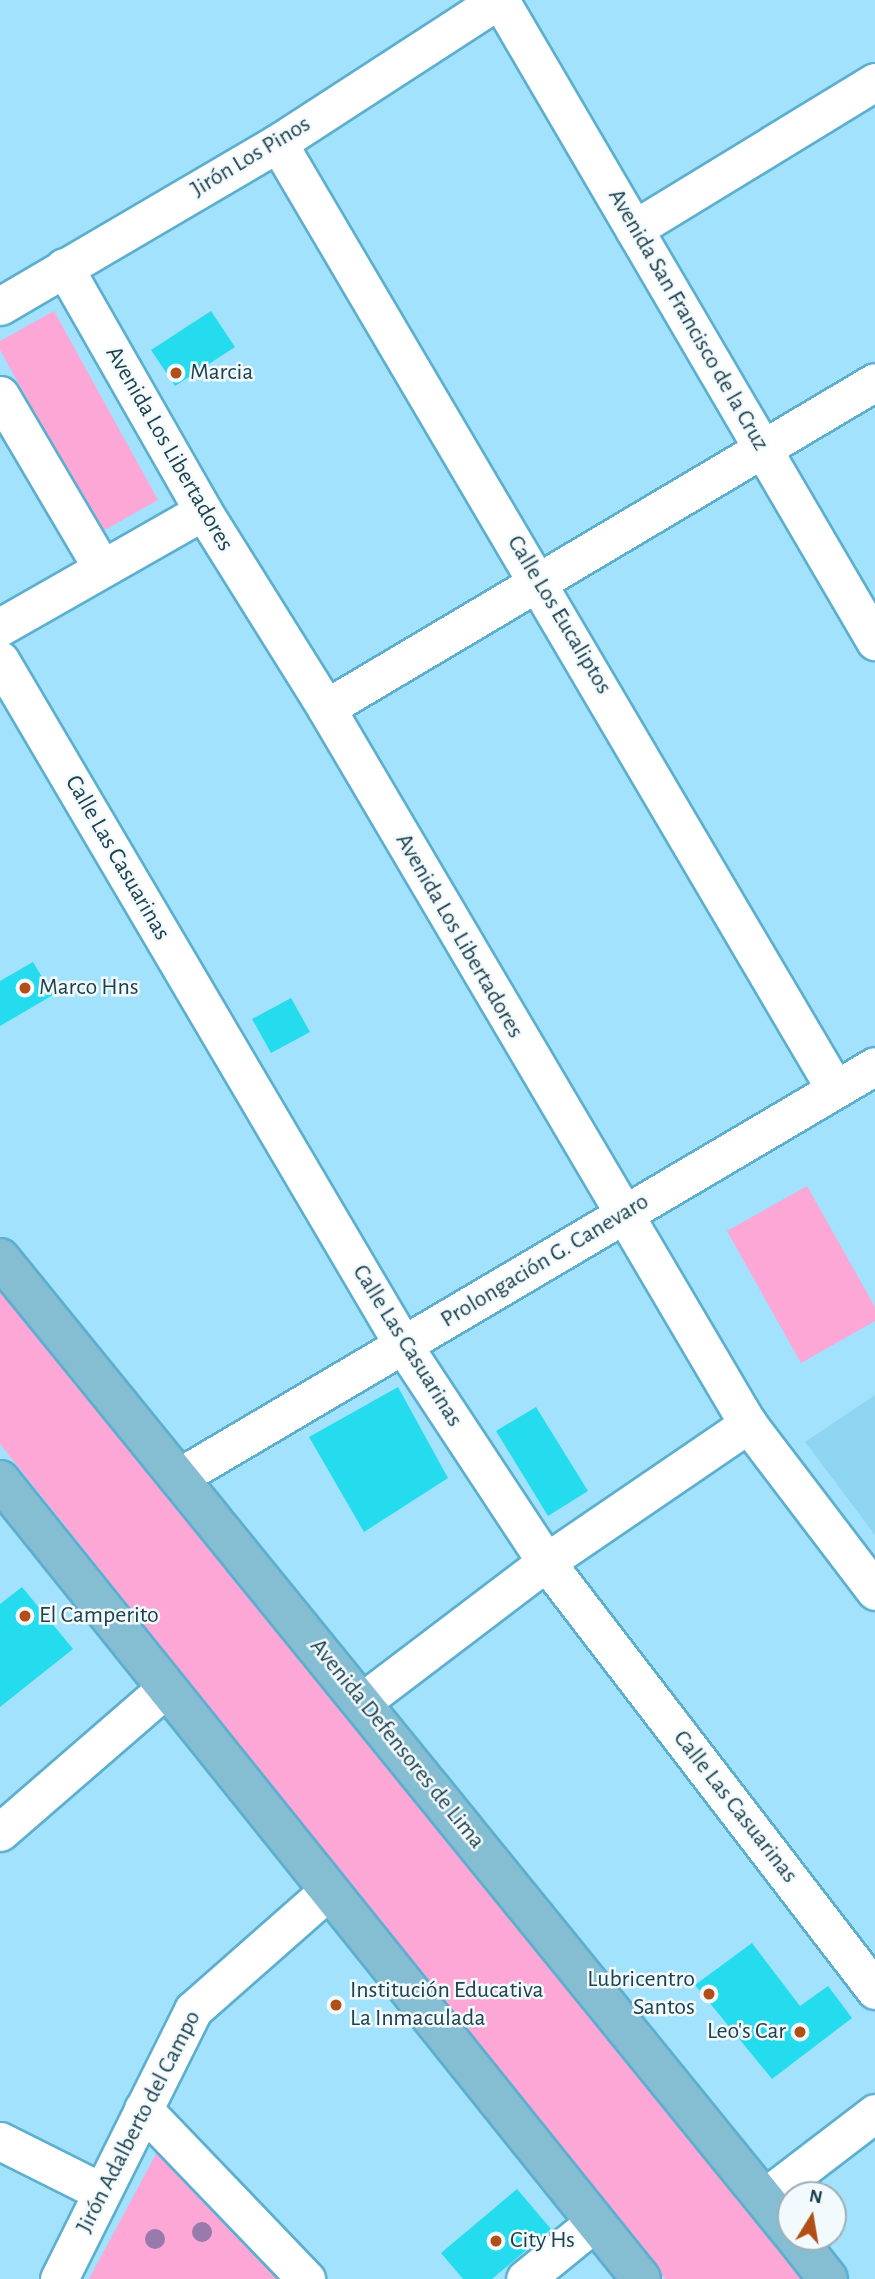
<!DOCTYPE html>
<html>
<head>
<meta charset="utf-8">
<style>
	body { margin:0 }
	#map { position:relative; width:875px; height:2279px; overflow:hidden; background:#a2e2fd; font-family:"Alegreya Sans",sans-serif }
	div>[style] { position:absolute }
	.built>* { inset:0; background:#8ed5f1 }
	.green>* { inset:0; background:#fda7d7 }
	.building>* { inset:0; background:#24dcee }
	.roads { filter:drop-shadow(2px 0 #5cafcf) drop-shadow(-2px 0 #5cafcf) drop-shadow(0 2px #5cafcf) drop-shadow(0 -2px #5cafcf) }
	.minor>* { height:37px; margin:-18.5px; padding:0 18.5px; transform-origin:18.5px; border-radius:18.5px; background:#fff }
	.major>* { height:38px; margin:-19px; padding:0 19px; transform-origin:19px; border-radius:19px; background:#85bed2 }
	.trees>* { width:20px; height:20px; margin:-10px; border-radius:50%; background:#987aad }
	.dots>* { width:19px; height:19px; translate:-50% -50%; box-sizing:border-box; border:4px solid #f2fafd; border-radius:50% }
	span { translate:-50% -50%; white-space:nowrap; text-align:center; line-height:1.15; -webkit-text-stroke:5px #f2fafd; paint-order:stroke }
	.street-label { font-size:24px; color:#1e414e }
	.poi-label { font-size:24px; color:#1e414e }
	.left { translate:0 -50%; text-align:left }
	.right { translate:-100% -50%; text-align:right }
	.north { position:absolute; left:777px; top:2181px; width:70px; height:70px; box-sizing:border-box; background:#f2fafd; border:2px solid #9db0b7; border-radius:50%; rotate:11deg; font-size:19px; font-weight:700; line-height:28px; text-align:center; color:#1e414e }
	.north::after { content:''; display:block; margin:auto; width:24px; height:32px; background:#b14f16; clip-path:polygon(50% 0,100% 100%,50% 72%,0 100%) }
</style>
</head>
<body>
<div id="map">
	<div class="built">
		<div style="clip-path:polygon(875px 1395px,875px 1535px,805px 1442px)"></div>
	</div>
	<div class="green">
		<div style="clip-path:polygon(54px 311px,158px 500px,101px 532px,0 350px,0 341px)"></div>
		<div style="clip-path:polygon(807px 1186px,875px 1307px,875px 1321px,801px 1363px,727px 1231px)"></div>
		<div style="clip-path:polygon(0 1283px,814px 2279px,665px 2279px,0 1444px)"></div>
		<div style="clip-path:polygon(158px 2150px,281px 2279px,89px 2279px)"></div>
	</div>
	<div class="building">
		<div style="clip-path:polygon(211px 311px,235px 347px,175px 386px,151px 350px)"></div>
		<div style="clip-path:polygon(33px 962px,53px 995px,0 1026px,0 981px)"></div>
		<div style="clip-path:polygon(291px 998px,310px 1032px,271px 1053px,252px 1019px)"></div>
		<div style="clip-path:polygon(398px 1387px,448px 1478px,364px 1532px,309px 1437px)"></div>
		<div style="clip-path:polygon(536px 1407px,588px 1491px,548px 1516px,496px 1431px)"></div>
		<div style="clip-path:polygon(22px 1587px,73px 1649px,0 1707px,0 1604px)"></div>
		<div style="clip-path:polygon(752px 1943px,800px 2006px,828px 1986px,852px 2018px,772px 2079px,695px 1985px)"></div>
		<div style="clip-path:polygon(517px 2189px,551px 2229px,492px 2279px,463px 2279px,441px 2253px)"></div>
	</div>
	<div class="roads">
		<div class="minor">
			<div style="left:500px;top:0;width:743px;rotate:59.67deg"></div>
			<div style="left:278px;top:143px;width:1098px;rotate:59.51deg"></div>
			<div style="left:634px;top:229px;width:282px;rotate:-31.4deg"></div>
			<div style="left:64px;top:267px;width:281px;rotate:60.3deg"></div>
			<div style="left:203px;top:511px;width:232px;rotate:58deg"></div>
			<div style="left:326px;top:708px;width:831px;rotate:59.49deg"></div>
			<div style="left:748px;top:1424px;width:210px;rotate:52.7deg"></div>
			<div style="left:0;top:306px;width:322px;rotate:-30.4deg"></div>
			<div style="left:278px;top:143px;width:262px;rotate:-33deg"></div>
			<div style="left:0;top:395px;width:201px;rotate:59.5deg"></div>
			<div style="left:0;top:627px;width:234px;rotate:-29.7deg"></div>
			<div style="left:0;top:660px;width:795px;rotate:59.53deg"></div>
			<div style="left:403px;top:1345px;width:260px;rotate:56.6deg"></div>
			<div style="left:546px;top:1562px;width:540px;rotate:52.45deg"></div>
			<div style="left:326px;top:708px;width:638px;rotate:-30.7deg"></div>
			<div style="left:179px;top:1477px;width:808px;rotate:-30.56deg"></div>
			<div style="left:363px;top:1701px;width:230px;rotate:-37.2deg"></div>
			<div style="left:546px;top:1562px;width:245px;rotate:-34.3deg"></div>
			<div style="left:0;top:1832px;width:220px;rotate:-40.9deg"></div>
			<div style="left:143px;top:2109px;width:236px;rotate:46.2deg"></div>
			<div style="left:0;top:2141px;width:114px;rotate:26.6deg"></div>
			<div style="left:764px;top:2198px;width:140px;rotate:-37.4deg"></div>
			<div style="left:59px;top:2279px;width:301px;rotate:-63.5deg"></div>
			<div style="left:193px;top:2010px;width:179px;rotate:-41.4deg"></div>
			<div style="left:525px;top:2279px;width:90px;rotate:-39.2deg"></div>
		</div>
		<div class="major">
			<div style="left:0;top:1258px;width:1255px;rotate:50.92deg"></div>
			<div style="left:0;top:1480px;width:1024px;rotate:51.26deg"></div>
			<div style="left:795px;top:2237px;width:53px;rotate:51.8deg"></div>
		</div>
	</div>
	<div class="trees">
		<div style="left:202px;top:2232px"></div>
		<div style="left:155px;top:2239px"></div>
	</div>
	<div class="dots">
		<div style="left:176px;top:373px;background:#b14f16"></div>
		<div style="left:25px;top:988px;background:#b14f16"></div>
		<div style="left:25px;top:1616px;background:#b14f16"></div>
		<div style="left:709px;top:1994px;background:#b14f16"></div>
		<div style="left:336px;top:2005px;background:#b14f16"></div>
		<div style="left:800px;top:2032px;background:#b14f16"></div>
		<div style="left:496px;top:2241px;background:#b14f16"></div>
	</div>
	<div class="street-label">
		<span style="left:251px;top:157px;rotate:-31deg">Jirón Los Pinos</span>
		<span style="left:688px;top:320px;rotate:60deg">Avenida San Francisco de la Cruz</span>
		<span style="left:169px;top:449px;rotate:60deg">Avenida Los Libertadores</span>
		<span style="left:559px;top:615px;rotate:59deg">Calle Los Eucaliptos</span>
		<span style="left:117px;top:858px;rotate:60deg">Calle Las Casuarinas</span>
		<span style="left:459px;top:936px;rotate:60deg">Avenida Los Libertadores</span>
		<span style="left:545px;top:1261px;rotate:-31deg">Prolongación G. Canevaro</span>
		<span style="left:407px;top:1346px;rotate:58deg">Calle Las Casuarinas</span>
		<span style="left:397px;top:1744px;rotate:51deg">Avenida Defensores de Lima</span>
		<span style="left:735px;top:1807px;rotate:52deg">Calle Las Casuarinas</span>
		<span style="left:139px;top:2122px;rotate:-63deg">Jirón Adalberto del Campo</span>
	</div>
	<div class="poi-label">
		<span class="left" style="left:190px;top:373px">Marcia</span>
		<span class="left" style="left:39px;top:988px">Marco Hns</span>
		<span class="left" style="left:39px;top:1616px">El Camperito</span>
		<span class="right" style="left:695px;top:1994px">Lubricentro<br>Santos</span>
		<span class="left" style="left:350px;top:2005px">Institución Educativa<br>La Inmaculada</span>
		<span class="right" style="left:786px;top:2032px">Leo's Car</span>
		<span class="left" style="left:510px;top:2241px">City Hs</span>
	</div>
	<div class="north">N</div>
</div>
</body>
</html>
